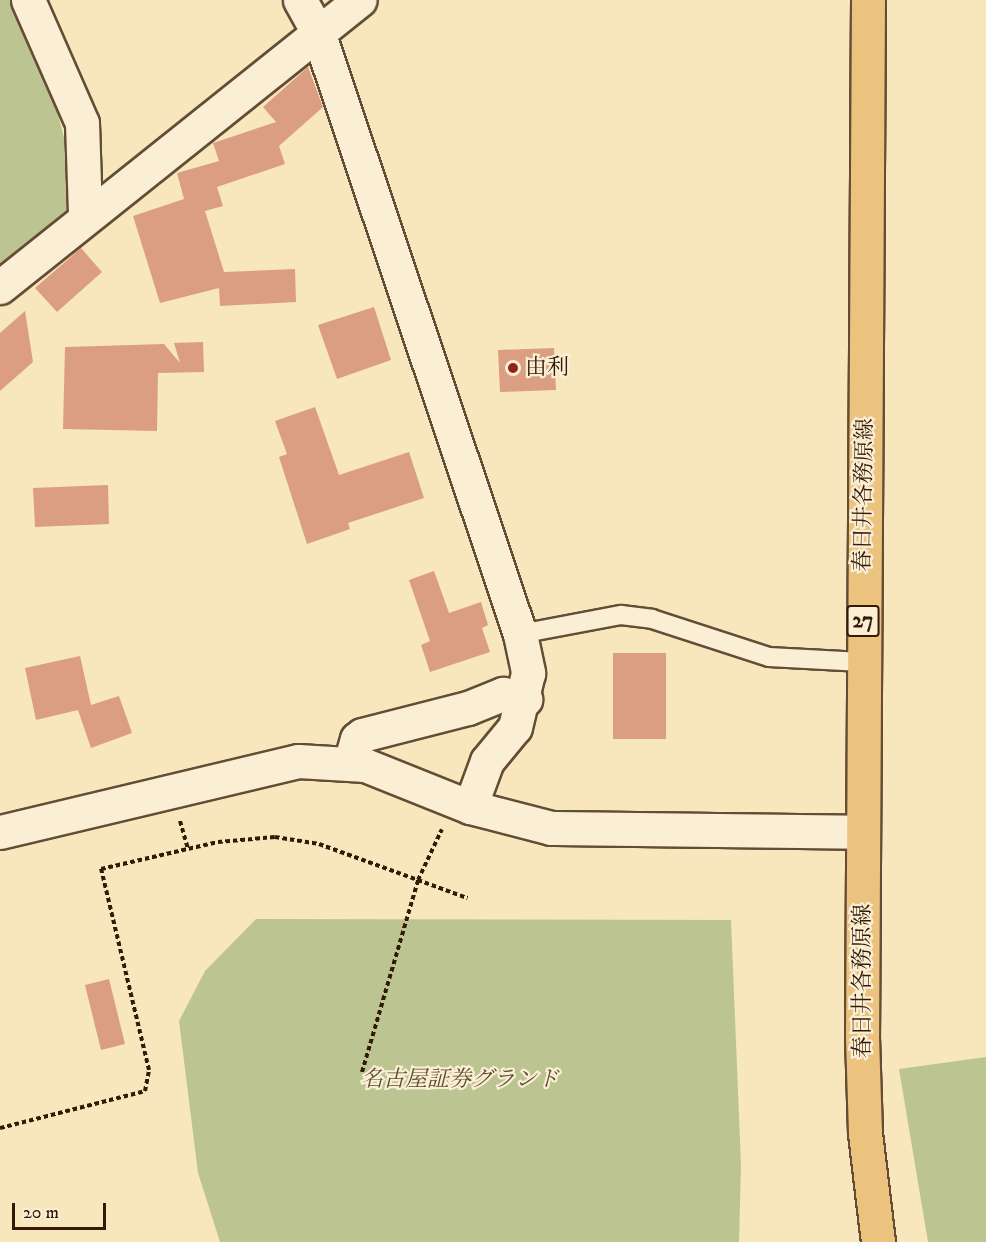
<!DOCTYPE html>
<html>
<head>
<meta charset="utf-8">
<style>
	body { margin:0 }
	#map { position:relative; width:986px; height:1242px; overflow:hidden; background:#f8e6bd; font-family:"IM FELL DW Pica","Noto Serif JP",serif }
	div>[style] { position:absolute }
	.green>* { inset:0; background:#bcc592 }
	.building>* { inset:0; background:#db9e83 }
	.path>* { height:4px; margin-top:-2px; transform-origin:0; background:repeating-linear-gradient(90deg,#341906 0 4.5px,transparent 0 7.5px) }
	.roads { filter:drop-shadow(2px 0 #654c34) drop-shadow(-2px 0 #654c34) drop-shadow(0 2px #654c34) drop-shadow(0 -2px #654c34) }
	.lane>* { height:18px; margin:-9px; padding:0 9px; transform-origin:9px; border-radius:9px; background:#faefd4 }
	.street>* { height:33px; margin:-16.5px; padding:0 16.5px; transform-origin:16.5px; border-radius:16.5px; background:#faefd4 }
	.secondary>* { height:33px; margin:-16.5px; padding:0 16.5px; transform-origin:16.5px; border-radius:16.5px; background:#faefd4 }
	.primary>* { height:33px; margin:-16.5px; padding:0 16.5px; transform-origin:16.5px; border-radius:16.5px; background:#ecc37e }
	.dots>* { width:16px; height:16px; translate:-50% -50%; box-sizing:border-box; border:3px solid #faefd4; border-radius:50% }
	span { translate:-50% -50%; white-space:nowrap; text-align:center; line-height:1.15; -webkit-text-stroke:4.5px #faefd4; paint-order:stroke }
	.shield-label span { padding:2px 4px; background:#faefd4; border:2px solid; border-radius:4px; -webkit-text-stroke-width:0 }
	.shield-label { font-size:21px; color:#341906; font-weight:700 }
	.poi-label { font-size:22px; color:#341906 }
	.left { translate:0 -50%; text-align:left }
	.street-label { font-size:22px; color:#341906 }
	.park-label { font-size:22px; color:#5d4d30; font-style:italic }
	.scale { position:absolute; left:12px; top:1203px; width:94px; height:27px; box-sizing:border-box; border:3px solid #341906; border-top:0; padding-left:8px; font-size:18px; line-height:21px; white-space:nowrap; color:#341906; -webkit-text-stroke:4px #faefd4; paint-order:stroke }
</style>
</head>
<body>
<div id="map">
	<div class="green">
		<div style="clip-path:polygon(0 0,11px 0,56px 106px,71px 166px,69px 215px,0 273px)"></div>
		<div style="clip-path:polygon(256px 919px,731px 920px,741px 1165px,739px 1242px,220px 1242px,198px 1173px,179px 1021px,205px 971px)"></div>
		<div style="clip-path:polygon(986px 1057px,986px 1242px,928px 1242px,899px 1069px)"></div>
	</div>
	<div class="building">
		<div style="clip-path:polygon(308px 67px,323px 107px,279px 146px,285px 164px,217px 187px,223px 206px,205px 211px,224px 272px,295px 269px,296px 302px,220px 306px,219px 288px,160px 303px,133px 216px,184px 199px,177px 173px,219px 161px,213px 143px,276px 122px,263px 107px)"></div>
		<div style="clip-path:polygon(81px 248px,102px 272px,57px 312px,35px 288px)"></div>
		<div style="clip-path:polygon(374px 307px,391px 360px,337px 379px,318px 325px)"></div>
		<div style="clip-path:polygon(25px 311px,33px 362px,0 391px,0 333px)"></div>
		<div style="clip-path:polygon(203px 342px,204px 372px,158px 373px,157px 431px,63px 429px,65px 347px,164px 344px,180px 363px,174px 343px)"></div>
		<div style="clip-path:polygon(554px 348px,556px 390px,500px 392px,498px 350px)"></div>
		<div style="clip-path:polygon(315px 407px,339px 475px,409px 452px,424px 498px,348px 523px,350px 529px,307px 544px,279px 457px,287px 454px,275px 421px)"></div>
		<div style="clip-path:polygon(108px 485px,109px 524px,35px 527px,33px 488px)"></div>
		<div style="clip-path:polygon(434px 571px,449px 613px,481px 602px,488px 625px,482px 628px,490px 652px,430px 672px,421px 645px,430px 641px,409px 580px)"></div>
		<div style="clip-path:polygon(613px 653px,666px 653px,666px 739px,613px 739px)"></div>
		<div style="clip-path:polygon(80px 656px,91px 705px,119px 696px,132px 733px,91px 748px,78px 710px,36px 720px,25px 668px)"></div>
		<div style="clip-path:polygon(109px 979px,125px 1044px,101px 1050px,85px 985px)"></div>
	</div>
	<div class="path">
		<div style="left:180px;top:821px;width:29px;rotate:74deg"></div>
		<div style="left:362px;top:1072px;width:200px;rotate:-73.7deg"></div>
		<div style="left:418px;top:880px;width:56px;rotate:-64.8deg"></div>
		<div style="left:0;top:1128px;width:150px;rotate:-14.3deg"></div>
		<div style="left:145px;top:1091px;width:21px;rotate:-79deg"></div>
		<div style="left:149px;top:1070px;width:207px;rotate:-103.4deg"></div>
		<div style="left:101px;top:869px;width:120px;rotate:-13deg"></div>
		<div style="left:218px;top:842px;width:57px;rotate:-5deg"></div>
		<div style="left:275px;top:837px;width:45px;rotate:9deg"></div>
		<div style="left:319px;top:844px;width:158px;rotate:20deg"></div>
	</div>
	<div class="roads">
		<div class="lane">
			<div style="left:520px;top:634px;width:103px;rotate:-10.7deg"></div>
			<div style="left:621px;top:615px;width:31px;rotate:7deg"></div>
			<div style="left:652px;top:619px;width:123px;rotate:18deg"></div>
			<div style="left:769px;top:657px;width:93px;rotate:3.1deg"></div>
		</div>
		<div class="street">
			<div style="left:28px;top:0;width:134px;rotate:66.3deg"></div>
			<div style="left:82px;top:123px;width:92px;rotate:88.1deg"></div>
			<div style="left:300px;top:0;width:37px;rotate:61deg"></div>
			<div style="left:318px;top:32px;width:635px;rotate:71.45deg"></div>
			<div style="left:520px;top:634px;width:40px;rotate:78deg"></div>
			<div style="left:528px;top:673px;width:56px;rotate:103.5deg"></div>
			<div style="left:515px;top:727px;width:44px;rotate:129.5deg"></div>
			<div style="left:487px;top:761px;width:49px;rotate:110.3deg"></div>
			<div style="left:350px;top:763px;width:25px;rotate:-74deg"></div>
			<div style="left:357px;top:739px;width:6px;rotate:-39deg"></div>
			<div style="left:362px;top:735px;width:109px;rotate:-14.3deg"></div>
			<div style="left:468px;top:708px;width:38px;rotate:-22deg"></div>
			<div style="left:503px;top:694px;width:23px;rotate:13deg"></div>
		</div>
		<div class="secondary">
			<div style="left:0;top:287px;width:460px;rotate:-38.6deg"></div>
			<div style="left:0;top:832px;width:306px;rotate:-13.4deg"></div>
			<div style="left:298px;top:761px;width:67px;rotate:3.4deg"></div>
			<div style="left:365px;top:765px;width:113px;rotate:21.8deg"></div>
			<div style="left:470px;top:807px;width:84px;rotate:14.5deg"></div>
			<div style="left:551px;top:828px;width:312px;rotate:0.7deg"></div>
		</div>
		<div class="primary">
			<div style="left:868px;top:0;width:1037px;rotate:90.33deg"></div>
			<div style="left:862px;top:1037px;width:96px;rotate:88.2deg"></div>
			<div style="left:865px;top:1133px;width:110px;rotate:83.2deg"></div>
		</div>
	</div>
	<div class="dots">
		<div style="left:513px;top:368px;background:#8f2418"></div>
	</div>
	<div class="shield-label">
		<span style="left:863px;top:621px">27</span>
	</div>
	<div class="poi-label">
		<span class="left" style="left:525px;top:368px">由利</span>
	</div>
	<div class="street-label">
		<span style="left:864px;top:495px;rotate:-89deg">春日井各務原線</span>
		<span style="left:863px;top:981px;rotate:-90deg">春日井各務原線</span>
	</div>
	<div class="park-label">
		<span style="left:460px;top:1080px">名古屋証券グランド</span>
	</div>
	<div class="scale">20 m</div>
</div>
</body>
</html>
